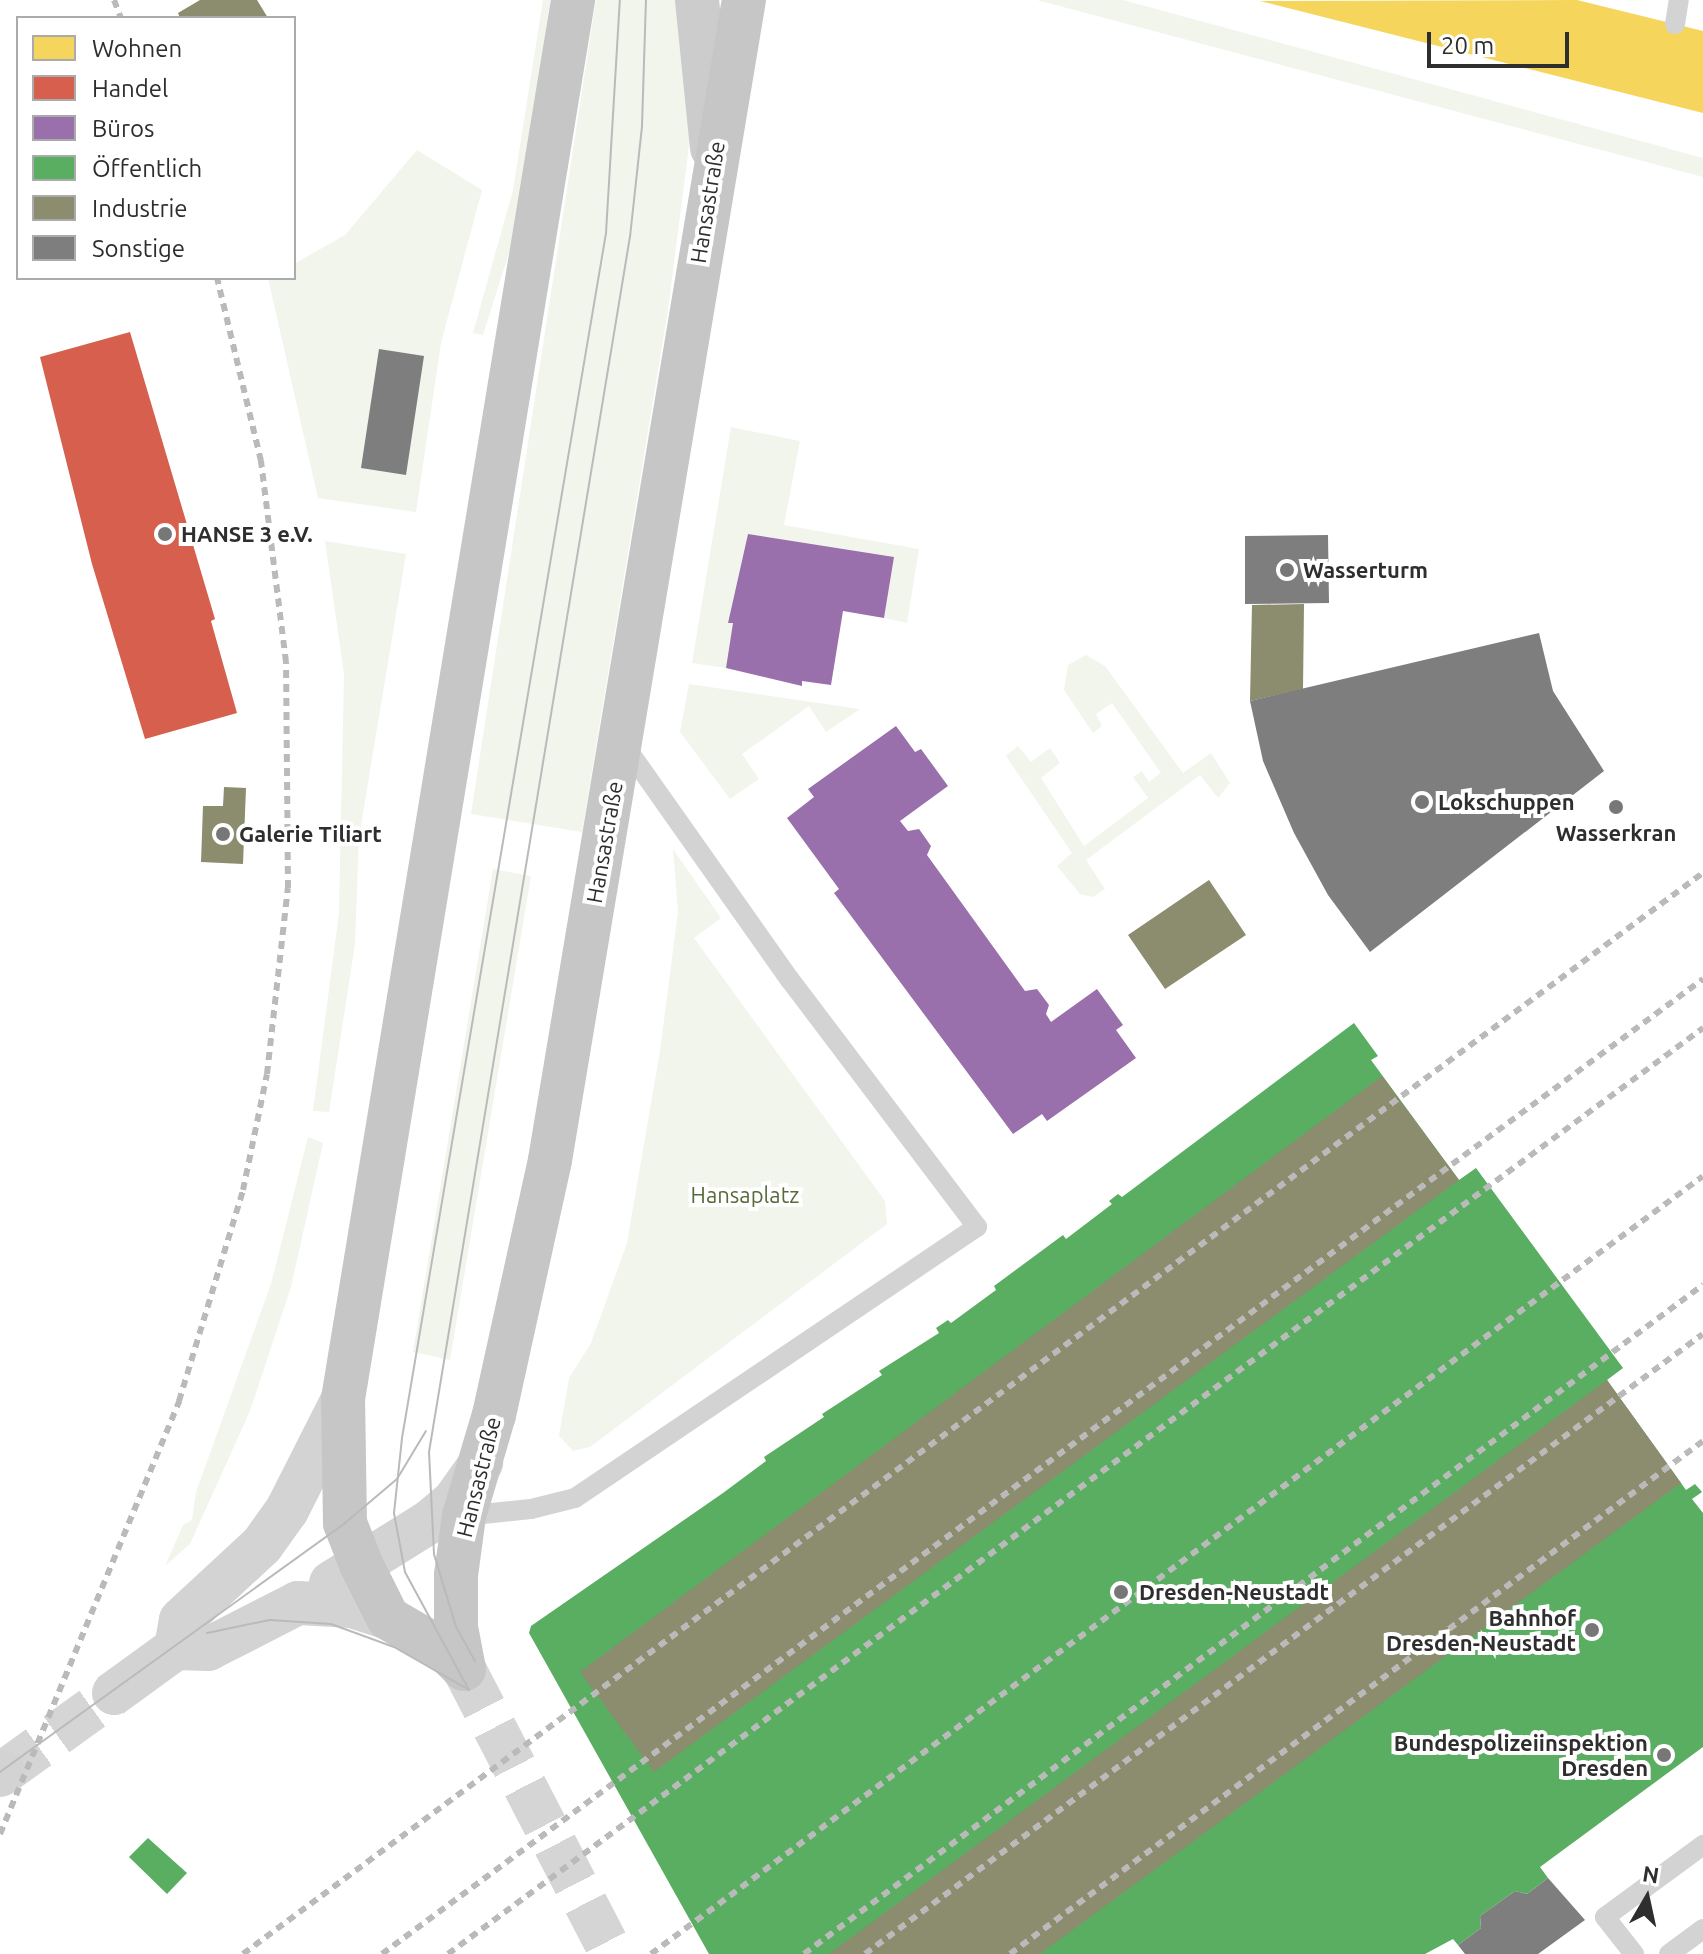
<!DOCTYPE html>
<html>
<head>
<meta charset="utf-8">
<style>
	body { margin:0 }
	#map { position:relative; width:1703px; height:1954px; overflow:hidden; background:#fff; font-family:Ubuntu,sans-serif }
	div>[style] { position:absolute }
	.green>* { inset:0; background:#f2f5ec }
	.homes>* { inset:0; background:#f6d55c }
	.shops>* { inset:0; background:#d6604d }
	.offices>* { inset:0; background:#9970ab }
	.public>* { inset:0; background:#5aae61 }
	.industry>* { inset:0; background:#8c8c6e }
	.building>* { inset:0; background:#7e7e7e }
	.tertiary-tunnel>* { height:44px; margin-top:-22px; transform-origin:0; background:repeating-linear-gradient(90deg,#d5d5d5 0 44px,transparent 0 66px) }
	.primary-tunnel>* { height:44px; margin-top:-22px; transform-origin:0; background:repeating-linear-gradient(90deg,#d5d5d5 0 44px,transparent 0 66px) }
	.service>* { height:20px; margin:-10px; padding:0 10px; transform-origin:10px; border-radius:10px; background:#d3d3d3 }
	.tertiary>* { height:44px; margin:-22px; padding:0 22px; transform-origin:22px; border-radius:22px; background:#d3d3d3 }
	.secondary>* { height:44px; margin:-22px; padding:0 22px; transform-origin:22px; border-radius:22px; background:#ccc }
	.primary>* { height:44px; margin:-22px; padding:0 22px; transform-origin:22px; border-radius:22px; background:#c6c6c6 }
	.tram>* { height:2px; margin:-1px; padding:0 1px; transform-origin:1px; border-radius:1px; background:#bababa }
	.rail>* { height:6px; margin-top:-3px; transform-origin:0; background:repeating-linear-gradient(90deg,#bababa 0 8px,transparent 0 14px) }
	.dots>* { width:22px; height:22px; translate:-50% -50%; box-sizing:border-box; border:4px solid #fff; border-radius:50% }
	span { translate:-50% -50%; white-space:nowrap; text-align:center; line-height:1.15; -webkit-text-stroke:8px #fff; paint-order:stroke }
	.street-label { font-size:22px; color:#2e2e2e }
	.poi-label { font-size:22px; color:#2e2e2e; font-weight:700 }
	.left { translate:0 -50%; text-align:left }
	.right { translate:-100% -50%; text-align:right }
	.park-label { font-size:22px; color:#576b3b }
	.legend { position:absolute; left:16px; top:16px; width:280px; height:264px; box-sizing:border-box; background:#fff; border:2px solid #ababab; margin:0; padding:10px 14px; list-style:none; font-size:24px; color:#2e2e2e }
	.legend li { display:flex; align-items:center; gap:16px; height:40px }
	.legend b { width:40px; border:2px solid #ababab }
	.north { position:absolute; left:1607px; top:1858px; width:80px; height:80px; -webkit-text-stroke:6px #fff; paint-order:stroke; rotate:9deg; font-size:22px; font-weight:700; line-height:32px; text-align:center; color:#2e2e2e }
	.north::after { content:''; display:block; margin:auto; width:28px; height:36px; background:#2e2e2e; clip-path:polygon(50% 0,100% 100%,50% 72%,0 100%) }
	.scale { position:absolute; left:1427px; top:32px; width:142px; height:36px; box-sizing:border-box; border:4px solid #2e2e2e; border-top:0; padding-left:10px; font-size:24px; line-height:28px; white-space:nowrap; color:#2e2e2e; -webkit-text-stroke:6px #fff; paint-order:stroke }
</style>
</head>
<body>
<div id="map">
	<div class="green">
		<div style="clip-path:polygon(543px 0,550px 0,520px 218px,483px 335px,473px 333px,513px 190px)"></div>
		<div style="clip-path:polygon(596px 0,683px 0,691px 130px,668px 310px,582px 832px,471px 814px)"></div>
		<div style="clip-path:polygon(1037px 0,1123px 0,1703px 158px,1703px 177px)"></div>
		<div style="clip-path:polygon(417px 150px,482px 190px,441px 343px,416px 512px,318px 498px,268px 278px,294px 278px,294px 264px,345px 235px)"></div>
		<div style="clip-path:polygon(731px 427px,800px 441px,784px 525px,919px 549px,907px 623px,884px 618px,894px 557px,748px 534px,728px 622px,733px 623px,726px 668px,692px 663px)"></div>
		<div style="clip-path:polygon(325px 541px,406px 554px,359px 837px,355px 944px,329px 1112px,313px 1111px,339px 913px,344px 674px)"></div>
		<div style="clip-path:polygon(1086px 655px,1105px 666px,1183px 773px,1211px 753px,1230px 783px,1218px 798px,1200px 775px,1086px 860px,1105px 889px,1093px 897px,1080px 894px,1057px 866px,1072px 853px,1006px 756px,1018px 746px,1031px 762px,1050px 748px,1060px 763px,1041px 778px,1084px 846px,1148px 798px,1133px 777px,1142px 771px,1149px 782px,1161px 773px,1112px 703px,1096px 714px,1102px 726px,1093px 733px,1064px 690px,1068px 665px)"></div>
		<div style="clip-path:polygon(689px 684px,860px 709px,826px 732px,809px 706px,742px 754px,759px 779px,730px 799px,680px 732px)"></div>
		<div style="clip-path:polygon(673px 849px,721px 918px,694px 938px,885px 1201px,887px 1224px,590px 1447px,573px 1451px,559px 1436px,569px 1378px,591px 1343px,627px 1243px,660px 1051px,678px 912px)"></div>
		<div style="clip-path:polygon(493px 869px,531px 876px,450px 1360px,413px 1352px)"></div>
		<div style="clip-path:polygon(308px 1137px,323px 1143px,291px 1287px,250px 1411px,190px 1544px,165px 1566px,183px 1525px,192px 1520px,196px 1492px,271px 1284px)"></div>
	</div>
	<div class="homes">
		<div style="clip-path:polygon(1577px 0,1703px 31px,1703px 113px,1260px 1px)"></div>
	</div>
	<div class="shops">
		<div style="clip-path:polygon(130px 332px,215px 619px,211px 621px,237px 713px,145px 739px,92px 564px,40px 357px)"></div>
	</div>
	<div class="offices">
		<div style="clip-path:polygon(748px 534px,894px 557px,884px 618px,843px 611px,831px 685px,802px 681px,802px 686px,726px 668px,733px 623px,728px 623px)"></div>
		<div style="clip-path:polygon(896px 726px,915px 752px,921px 749px,948px 786px,900px 821px,908px 831px,919px 829px,931px 846px,927px 855px,1025px 991px,1037px 989px,1049px 1005px,1046px 1014px,1051px 1022px,1097px 989px,1123px 1025px,1116px 1030px,1136px 1058px,1047px 1121px,1042px 1114px,1013px 1134px,834px 893px,839px 889px,787px 818px,814px 797px,808px 789px)"></div>
	</div>
	<div class="public">
		<div style="clip-path:polygon(1354px 1023px,1378px 1056px,1371px 1060px,1459px 1180px,1476px 1168px,1623px 1368px,1607px 1380px,1686px 1490px,1695px 1484px,1702px 1492px,1692px 1499px,1703px 1513px,1703px 1747px,1540px 1867px,1548px 1878px,1527px 1894px,1515px 1891px,1480px 1916px,1481px 1928px,1458px 1945px,1453px 1939px,1425px 1954px,709px 1954px,529px 1633px,531px 1626px,723px 1493px,766px 1461px,764px 1457px,824px 1417px,822px 1414px,882px 1375px,879px 1371px,939px 1333px,936px 1328px,948px 1320px,951px 1323px,996px 1290px,994px 1286px,1063px 1235px,1066px 1239px,1112px 1204px,1109px 1201px,1118px 1194px,1122px 1197px)"></div>
		<div style="clip-path:polygon(148px 1838px,187px 1873px,167px 1894px,129px 1857px)"></div>
	</div>
	<div class="industry">
		<div style="clip-path:polygon(200px 0,257px 0,268px 18px,180px 18px,178px 13px)"></div>
		<div style="clip-path:polygon(1304px 604px,1303px 689px,1250px 701px,1252px 605px)"></div>
		<div style="clip-path:polygon(224px 787px,246px 788px,243px 864px,201px 862px,203px 806px,223px 806px)"></div>
		<div style="clip-path:polygon(1209px 880px,1246px 935px,1165px 989px,1128px 935px)"></div>
		<div style="clip-path:polygon(1382px 1076px,1459px 1180px,654px 1772px,580px 1672px)"></div>
		<div style="clip-path:polygon(1607px 1380px,1681px 1483px,1040px 1954px,829px 1954px)"></div>
	</div>
	<div class="building">
		<div style="clip-path:polygon(379px 349px,424px 356px,406px 475px,361px 468px)"></div>
		<div style="clip-path:polygon(1328px 535px,1329px 603px,1245px 604px,1245px 536px)"></div>
		<div style="clip-path:polygon(1539px 633px,1553px 691px,1604px 771px,1370px 952px,1328px 895px,1294px 833px,1263px 761px,1250px 701px)"></div>
		<div style="clip-path:polygon(1548px 1878px,1585px 1920px,1538px 1954px,1465px 1954px,1458px 1945px,1481px 1928px,1480px 1916px,1515px 1891px,1527px 1894px)"></div>
	</div>
	<div class="tertiary-tunnel">
		<div style="left:3px;top:1773px;width:137px;rotate:-35.8deg"></div>
	</div>
	<div class="primary-tunnel">
		<div style="left:464px;top:1669px;width:321px;rotate:62.6deg"></div>
	</div>
	<div class="service">
		<div style="left:1675px;top:24px;width:24px;rotate:-81deg"></div>
		<div style="left:464px;top:1516px;width:67px;rotate:-6deg"></div>
		<div style="left:531px;top:1509px;width:45px;rotate:-14deg"></div>
		<div style="left:575px;top:1498px;width:485px;rotate:-34deg"></div>
		<div style="left:977px;top:1227px;width:310px;rotate:-127.1deg"></div>
		<div style="left:790px;top:980px;width:288px;rotate:-125.2deg"></div>
		<div style="left:1634px;top:1954px;width:47px;rotate:-128.1deg"></div>
		<div style="left:1605px;top:1917px;width:122px;rotate:-36.3deg"></div>
		<div style="left:1669px;top:1954px;width:42px;rotate:-36.3deg"></div>
	</div>
	<div class="tertiary">
		<div style="left:331px;top:1583px;width:115px;rotate:-31.9deg"></div>
		<div style="left:429px;top:1522px;width:33px;rotate:-40deg"></div>
		<div style="left:454px;top:1501px;width:47px;rotate:-54.6deg"></div>
		<div style="left:176px;top:1648px;width:28px;rotate:-80deg"></div>
		<div style="left:181px;top:1620px;width:110px;rotate:-42.8deg"></div>
		<div style="left:262px;top:1545px;width:43px;rotate:-54.5deg"></div>
		<div style="left:287px;top:1510px;width:124px;rotate:-63.2deg"></div>
		<div style="left:114px;top:1693px;width:77px;rotate:-36deg"></div>
		<div style="left:176px;top:1648px;width:32px;rotate:2deg"></div>
		<div style="left:208px;top:1649px;width:101px;rotate:-27.1deg"></div>
		<div style="left:298px;top:1603px;width:54px;rotate:3.2deg"></div>
		<div style="left:352px;top:1606px;width:38px;rotate:18deg"></div>
		<div style="left:0;top:1775px;width:4px;rotate:-34deg"></div>
	</div>
	<div class="secondary">
		<div style="left:697px;top:0;width:149px;rotate:84.2deg"></div>
	</div>
	<div class="primary">
		<div style="left:464px;top:1669px;width:23px;rotate:-135deg"></div>
		<div style="left:448px;top:1653px;width:69px;rotate:-149.7deg"></div>
		<div style="left:388px;top:1618px;width:60px;rotate:-116.6deg"></div>
		<div style="left:361px;top:1564px;width:44px;rotate:-111.3deg"></div>
		<div style="left:345px;top:1523px;width:124px;rotate:-90.9deg"></div>
		<div style="left:343px;top:1399px;width:1418px;rotate:-80.66deg"></div>
		<div style="left:464px;top:1669px;width:43px;rotate:-100.8deg"></div>
		<div style="left:456px;top:1627px;width:52px;rotate:-90deg"></div>
		<div style="left:456px;top:1575px;width:60px;rotate:-82.3deg"></div>
		<div style="left:464px;top:1516px;width:105px;rotate:-73.5deg"></div>
		<div style="left:494px;top:1415px;width:261px;rotate:-77.6deg"></div>
		<div style="left:550px;top:1160px;width:1176px;rotate:-80.51deg"></div>
	</div>
	<div class="tram">
		<div style="left:207px;top:1633px;width:64px;rotate:-11.7deg"></div>
		<div style="left:270px;top:1620px;width:61px;rotate:3.8deg"></div>
		<div style="left:331px;top:1624px;width:67px;rotate:20.1deg"></div>
		<div style="left:394px;top:1647px;width:86px;rotate:29.8deg"></div>
		<div style="left:475px;top:1661px;width:39px;rotate:-119deg"></div>
		<div style="left:456px;top:1627px;width:76px;rotate:-106.8deg"></div>
		<div style="left:434px;top:1554px;width:102px;rotate:-92.8deg"></div>
		<div style="left:429px;top:1452px;width:1232px;rotate:-80.61deg"></div>
		<div style="left:630px;top:237px;width:112px;rotate:-83.8deg"></div>
		<div style="left:642px;top:126px;width:126px;rotate:-88.2deg"></div>
		<div style="left:469px;top:1690px;width:134px;rotate:-118.5deg"></div>
		<div style="left:405px;top:1572px;width:60px;rotate:-100.6deg"></div>
		<div style="left:394px;top:1513px;width:75px;rotate:-83.9deg"></div>
		<div style="left:402px;top:1438px;width:1222px;rotate:-80.39deg"></div>
		<div style="left:606px;top:233px;width:233px;rotate:-86.6deg"></div>
		<div style="left:0;top:1772px;width:425px;rotate:-35.8deg"></div>
		<div style="left:345px;top:1523px;width:68px;rotate:-40.2deg"></div>
		<div style="left:397px;top:1479px;width:56px;rotate:-58.9deg"></div>
	</div>
	<div class="rail">
		<div style="left:114px;top:0;width:19px;rotate:69deg"></div>
		<div style="left:0;top:1834px;width:469px;rotate:-67.5deg"></div>
		<div style="left:179px;top:1401px;width:220px;rotate:-73.1deg"></div>
		<div style="left:243px;top:1190px;width:118px;rotate:-78.3deg"></div>
		<div style="left:267px;top:1074px;width:187px;rotate:-83.6deg"></div>
		<div style="left:288px;top:888px;width:226px;rotate:-90.5deg"></div>
		<div style="left:286px;top:662px;width:203px;rotate:-97.1deg"></div>
		<div style="left:261px;top:461px;width:188px;rotate:-103.5deg"></div>
		<div style="left:243px;top:1954px;width:1817px;rotate:-36.52deg"></div>
		<div style="left:382px;top:1954px;width:1642px;rotate:-36.43deg"></div>
		<div style="left:448px;top:1954px;width:1560px;rotate:-36.42deg"></div>
		<div style="left:651px;top:1954px;width:1308px;rotate:-36.48deg"></div>
		<div style="left:804px;top:1954px;width:1121px;rotate:-36.66deg"></div>
		<div style="left:865px;top:1954px;width:1042px;rotate:-36.5deg"></div>
		<div style="left:1010px;top:1954px;width:862px;rotate:-36.51deg"></div>
	</div>
	<div class="dots">
		<div style="left:165px;top:534px;background:#777"></div>
		<div style="left:1287px;top:570px;background:#777"></div>
		<div style="left:1422px;top:802px;background:#777"></div>
		<div style="left:1616px;top:807px;background:#777"></div>
		<div style="left:223px;top:834px;background:#777"></div>
		<div style="left:1121px;top:1592px;background:#777"></div>
		<div style="left:1592px;top:1630px;background:#777"></div>
		<div style="left:1664px;top:1755px;background:#777"></div>
	</div>
	<div class="street-label">
		<span style="left:707px;top:202px;rotate:-81deg">Hansastraße</span>
		<span style="left:604px;top:842px;rotate:-80deg">Hansastraße</span>
		<span style="left:478px;top:1477px;rotate:-76deg">Hansastraße</span>
	</div>
	<div class="poi-label">
		<span class="left" style="left:181px;top:534px">HANSE 3 e.V.</span>
		<span class="left" style="left:1303px;top:570px">Wasserturm</span>
		<span class="left" style="left:1438px;top:802px">Lokschuppen</span>
		<span style="left:1616px;top:833px">Wasserkran</span>
		<span class="left" style="left:239px;top:834px">Galerie Tiliart</span>
		<span class="left" style="left:1139px;top:1592px">Dresden-Neustadt</span>
		<span class="right" style="left:1576px;top:1630px">Bahnhof<br>Dresden-Neustadt</span>
		<span class="right" style="left:1648px;top:1755px">Bundespolizeiinspektion<br>Dresden</span>
	</div>
	<div class="park-label">
		<span style="left:745px;top:1195px">Hansaplatz</span>
	</div>
	<ul class="legend">
	<li><b style="height:22px;background:#f6d55c"></b>Wohnen</li>
	<li><b style="height:22px;background:#d6604d"></b>Handel</li>
	<li><b style="height:22px;background:#9970ab"></b>Büros</li>
	<li><b style="height:22px;background:#5aae61"></b>Öffentlich</li>
	<li><b style="height:22px;background:#8c8c6e"></b>Industrie</li>
	<li><b style="height:22px;background:#7e7e7e"></b>Sonstige</li>
	</ul>
	<div class="north">N</div>
	<div class="scale">20 m</div>
</div>
</body>
</html>
